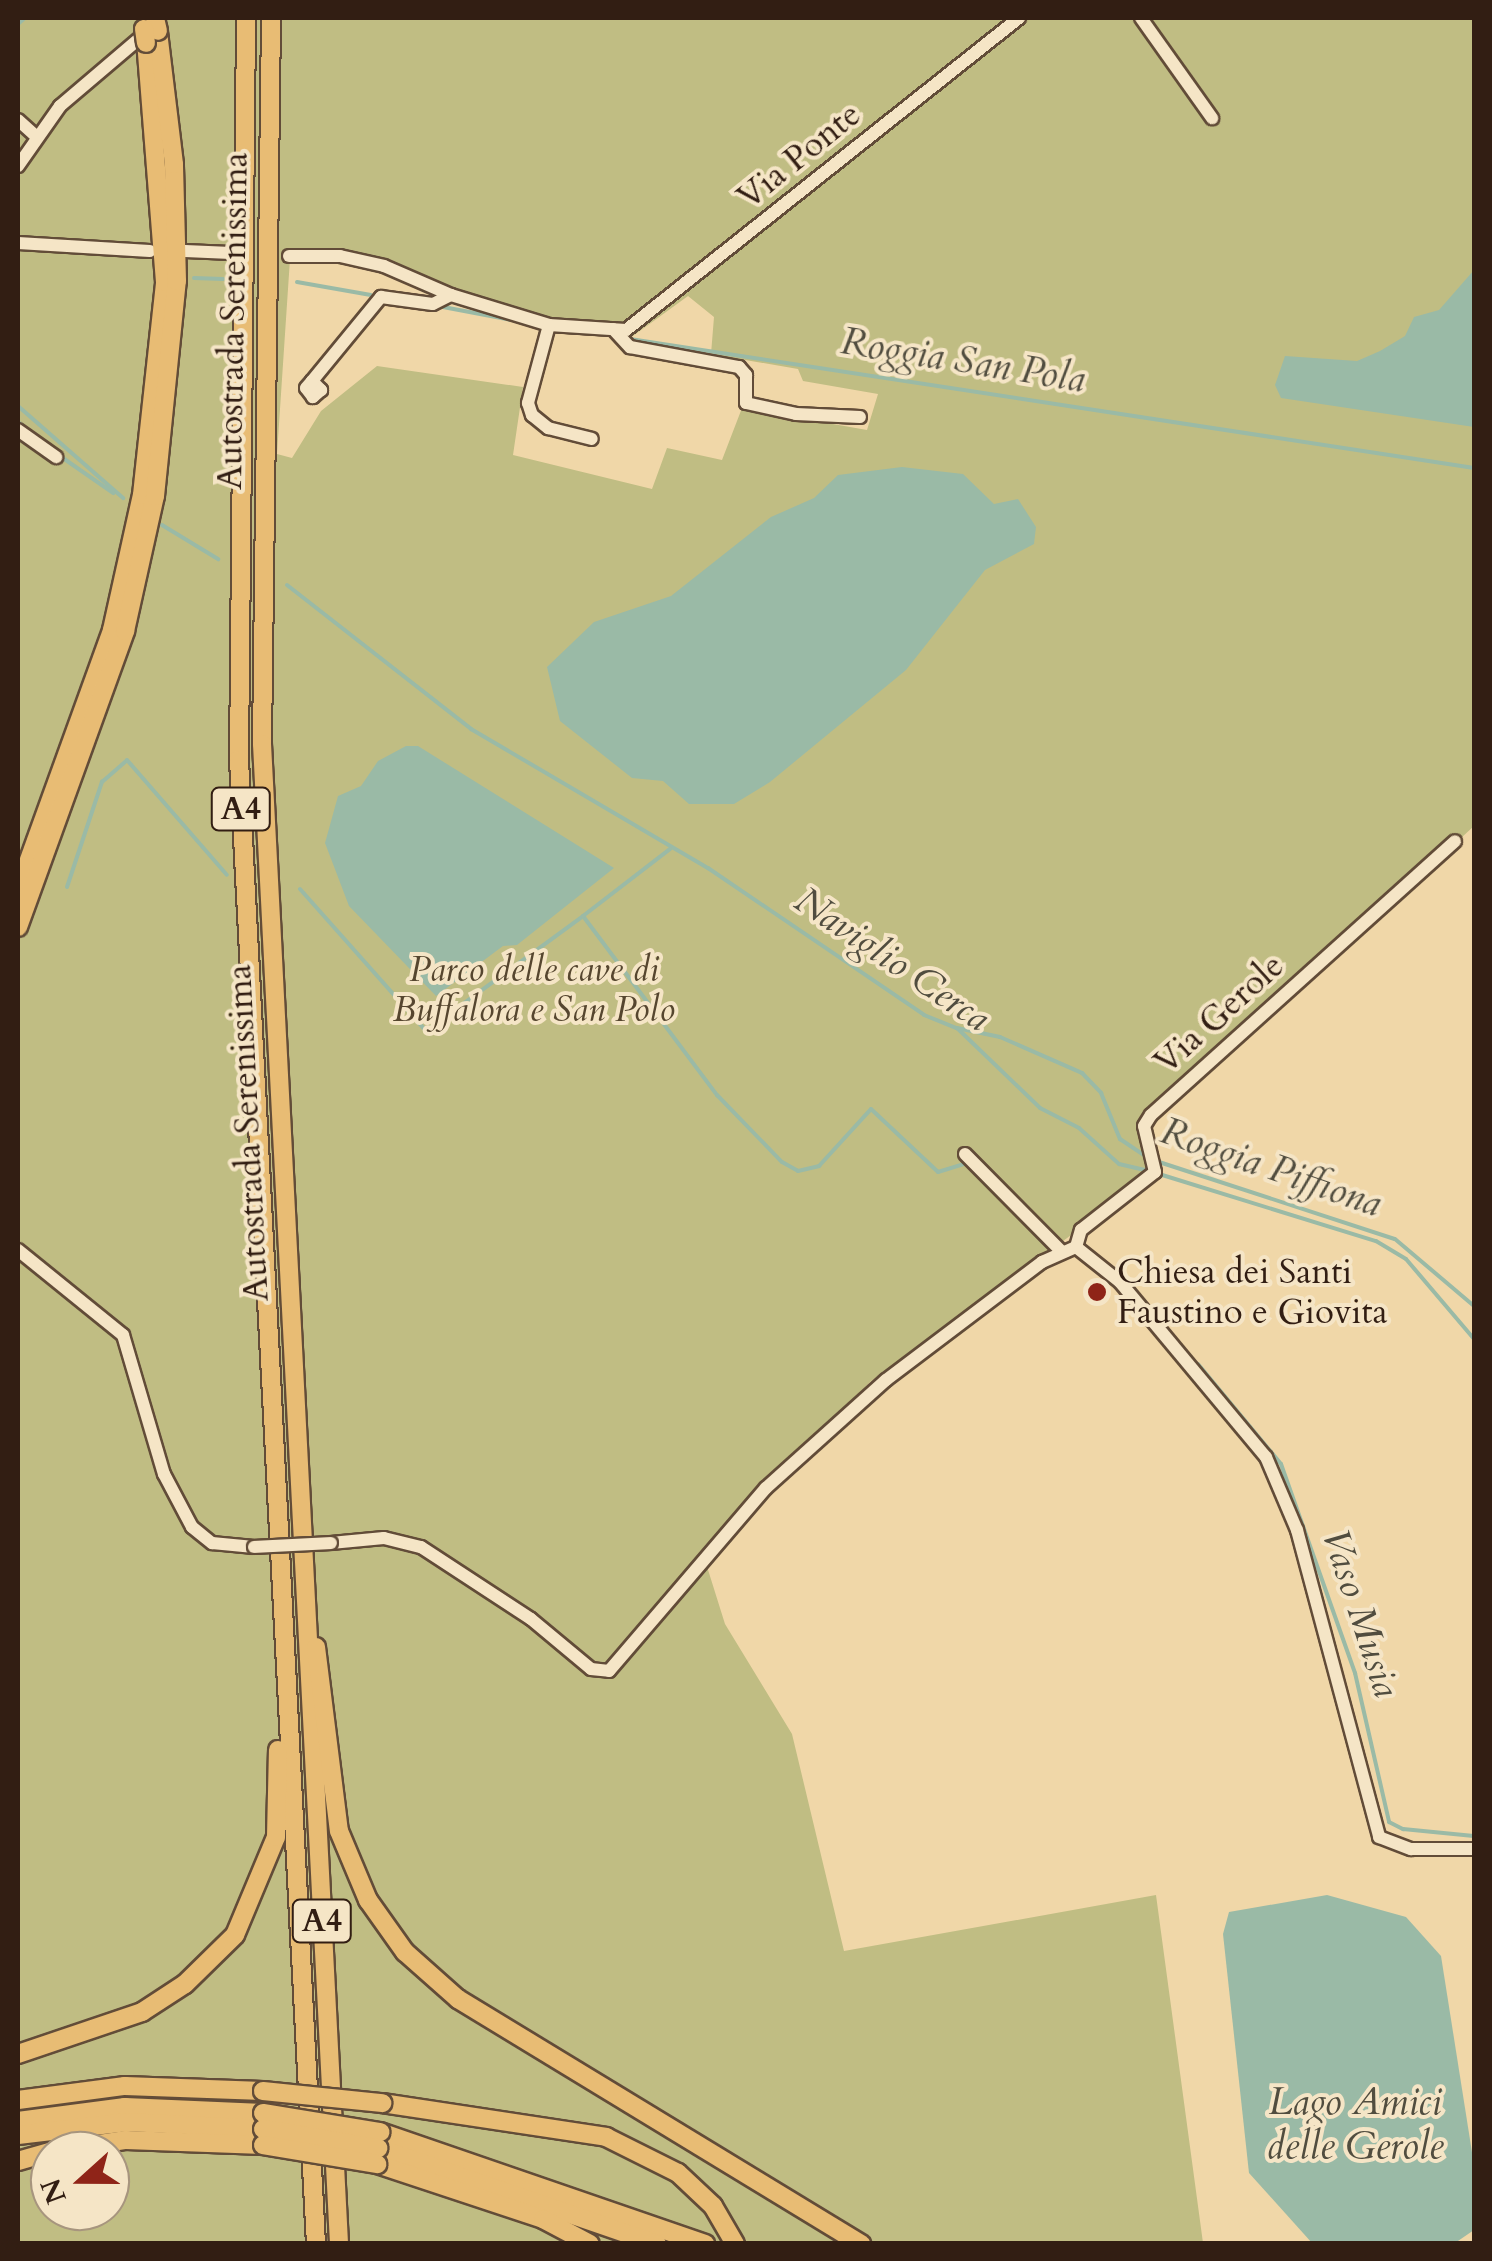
<!DOCTYPE html>
<html>
<head>
<meta charset="utf-8">
<style>
	body { margin:0 }
	#map { position:relative; width:1492px; height:2261px; overflow:hidden; background:#f0d7a8; font-family:Cardo,serif }
	div>[style] { position:absolute }
	.green>* { inset:0; background:#c0bd83 }
	.water>* { inset:0; background:#9abaa6 }
	.stream>* { height:4px; margin:-2px; padding:0 2px; transform-origin:2px; border-radius:2px; background:#9abaa6 }
	.roads { filter:drop-shadow(2px 0 #624c38) drop-shadow(-2px 0 #624c38) drop-shadow(0 2px #624c38) drop-shadow(0 -2px #624c38) }
	.minor>* { height:12px; margin:-6px; padding:0 6px; transform-origin:6px; border-radius:6px; background:#f5e5c6 }
	.highway>* { height:18px; margin:-9px; padding:0 9px; transform-origin:9px; border-radius:9px; background:#e8bc74 }
	.bridges { filter:drop-shadow(2px 0 #624c38) drop-shadow(-2px 0 #624c38) drop-shadow(0 2px #624c38) drop-shadow(0 -2px #624c38) }
	.minor-bridge>* { height:12px; margin:-6px; padding:0 6px; transform-origin:6px; border-radius:6px; background:#f5e5c6 }
	.highway-bridge>* { height:18px; margin:-9px; padding:0 9px; transform-origin:9px; border-radius:9px; background:#e8bc74 }
	.dots>* { width:28px; height:28px; translate:-50% -50%; box-sizing:border-box; border:5px solid #f5e5c6; border-radius:50% }
	span { translate:-50% -50%; white-space:nowrap; text-align:center; line-height:1.15; -webkit-text-stroke:8px #f5e5c6; paint-order:stroke }
	.shield-label span { padding:2px 8px; background:#f5e5c6; border:2px solid; border-radius:8px; -webkit-text-stroke-width:0 }
	.shield-label { font-size:32px; color:#321e13; font-weight:700 }
	.street-label { font-size:35px; color:#321e13 }
	.park-label { font-size:35px; color:#56462f; font-style:italic }
	.poi-label { font-size:35px; color:#321e13 }
	.left { translate:0 -50%; text-align:left }
	.water-label { font-size:38px; color:#514d3f; font-style:italic }
	.frame { position:absolute; inset:0; border:20px solid #321e13; pointer-events:none }
	.north { position:absolute; left:30px; top:2131px; width:100px; height:100px; box-sizing:border-box; background:#f5e5c6; border:2px solid #a7957e; border-radius:50%; rotate:249deg; font-size:28px; font-weight:700; line-height:40px; text-align:center; color:#321e13 }
	.north::after { content:''; display:block; margin:auto; width:35px; height:45px; background:#8f2418; clip-path:polygon(50% 0,100% 100%,50% 72%,0 100%) }
</style>
</head>
<body>
<div id="map">
	<div class="green">
		<div style="clip-path:polygon(evenodd,18px 18px,1474px 18px,1474px 826px,1144px 1130px,1156px 1166px,1148px 1179px,871px 1381px,704px 1557px,725px 1624px,792px 1734px,844px 1951px,1156px 1895px,1203px 2243px,18px 2243px,18px 18px,290px 259px,384px 269px,553px 330px,633px 336px,688px 296px,714px 317px,711px 354px,798px 369px,803px 381px,878px 394px,867px 430px,742px 408px,722px 460px,667px 448px,652px 489px,513px 455px,523px 387px,377px 366px,321px 411px,292px 458px,277px 454px,290px 259px,18px 18px,50px 2151px,110px 2151px,110px 2211px,50px 2211px,50px 2151px)"></div>
	</div>
	<div class="water">
		<div style="clip-path:polygon(1474px 270px,1474px 427px,1281px 398px,1275px 385px,1285px 356px,1357px 361px,1380px 351px,1405px 336px,1414px 317px,1439px 310px)"></div>
		<div style="clip-path:polygon(902px 467px,963px 474px,994px 504px,1018px 499px,1036px 527px,1034px 544px,985px 570px,906px 670px,770px 782px,734px 804px,689px 804px,663px 781px,632px 778px,560px 721px,547px 667px,594px 622px,671px 596px,771px 517px,814px 498px,838px 475px)"></div>
		<div style="clip-path:polygon(406px 746px,418px 746px,614px 868px,517px 945px,503px 946px,436px 996px,349px 906px,325px 843px,338px 796px,361px 786px,378px 761px)"></div>
		<div style="clip-path:polygon(1327px 1895px,1406px 1917px,1441px 1956px,1474px 2165px,1474px 2230px,1455px 2243px,1312px 2243px,1249px 2173px,1223px 1934px,1229px 1912px)"></div>
	</div>
	<div class="stream">
		<div style="left:18px;top:24px;width:9px;rotate:-41deg"></div>
		<div style="left:194px;top:278px;width:29px;rotate:2deg"></div>
		<div style="left:297px;top:282px;width:75px;rotate:10deg"></div>
		<div style="left:443px;top:307px;width:70px;rotate:10.7deg"></div>
		<div style="left:630px;top:339px;width:854px;rotate:8.69deg"></div>
		<div style="left:18px;top:406px;width:140px;rotate:41.2deg"></div>
		<div style="left:18px;top:422px;width:20px;rotate:37deg"></div>
		<div style="left:60px;top:456px;width:65px;rotate:34.9deg"></div>
		<div style="left:162px;top:525px;width:66px;rotate:31.3deg"></div>
		<div style="left:287px;top:585px;width:234px;rotate:38deg"></div>
		<div style="left:471px;top:729px;width:275px;rotate:30.4deg"></div>
		<div style="left:708px;top:868px;width:261px;rotate:34.2deg"></div>
		<div style="left:924px;top:1015px;width:35px;rotate:22deg"></div>
		<div style="left:957px;top:1028px;width:115px;rotate:43.9deg"></div>
		<div style="left:1040px;top:1108px;width:44px;rotate:27.1deg"></div>
		<div style="left:1079px;top:1128px;width:54px;rotate:42deg"></div>
		<div style="left:1119px;top:1164px;width:32px;rotate:13deg"></div>
		<div style="left:67px;top:887px;width:111px;rotate:-71.6deg"></div>
		<div style="left:102px;top:782px;width:33px;rotate:-41deg"></div>
		<div style="left:127px;top:760px;width:152px;rotate:49deg"></div>
		<div style="left:300px;top:889px;width:190px;rotate:48.4deg"></div>
		<div style="left:426px;top:1031px;width:195px;rotate:-36.2deg"></div>
		<div style="left:583px;top:916px;width:224px;rotate:53.2deg"></div>
		<div style="left:717px;top:1095px;width:93px;rotate:45.9deg"></div>
		<div style="left:782px;top:1162px;width:18px;rotate:29deg"></div>
		<div style="left:798px;top:1171px;width:22px;rotate:-13deg"></div>
		<div style="left:819px;top:1166px;width:77px;rotate:-47.6deg"></div>
		<div style="left:871px;top:1109px;width:92px;rotate:43.2deg"></div>
		<div style="left:938px;top:1172px;width:31px;rotate:-17deg"></div>
		<div style="left:583px;top:916px;width:110px;rotate:-37.6deg"></div>
		<div style="left:957px;top:1028px;width:44px;rotate:11.8deg"></div>
		<div style="left:1000px;top:1037px;width:90px;rotate:23.7deg"></div>
		<div style="left:1082px;top:1073px;width:28px;rotate:46deg"></div>
		<div style="left:1101px;top:1093px;width:50px;rotate:67.6deg"></div>
		<div style="left:1120px;top:1139px;width:32px;rotate:34deg"></div>
		<div style="left:1156px;top:1161px;width:251px;rotate:18.1deg"></div>
		<div style="left:1395px;top:1239px;width:104px;rotate:40.3deg"></div>
		<div style="left:1159px;top:1174px;width:227px;rotate:17.2deg"></div>
		<div style="left:1376px;top:1241px;width:35px;rotate:31deg"></div>
		<div style="left:1406px;top:1259px;width:105px;rotate:49.6deg"></div>
		<div style="left:1198px;top:1364px;width:130px;rotate:50.3deg"></div>
		<div style="left:1281px;top:1464px;width:222px;rotate:70.5deg"></div>
		<div style="left:1355px;top:1673px;width:153px;rotate:77.1deg"></div>
		<div style="left:1389px;top:1822px;width:16px;rotate:27deg"></div>
		<div style="left:1403px;top:1829px;width:71px;rotate:5.6deg"></div>
	</div>
	<div class="roads">
		<div class="minor">
			<div style="left:1141px;top:18px;width:123px;rotate:54.6deg"></div>
			<div style="left:18px;top:120px;width:25px;rotate:42deg"></div>
			<div style="left:18px;top:166px;width:73px;rotate:-55deg"></div>
			<div style="left:60px;top:106px;width:114px;rotate:-40.4deg"></div>
			<div style="left:18px;top:243px;width:132px;rotate:3.5deg"></div>
			<div style="left:185px;top:251px;width:46px;rotate:2.5deg"></div>
			<div style="left:289px;top:256px;width:51px"></div>
			<div style="left:340px;top:256px;width:45px;rotate:12.8deg"></div>
			<div style="left:384px;top:266px;width:73px;rotate:23.4deg"></div>
			<div style="left:451px;top:295px;width:102px;rotate:17deg"></div>
			<div style="left:549px;top:325px;width:77px;rotate:3.7deg"></div>
			<div style="left:626px;top:330px;width:502px;rotate:-38.45deg"></div>
			<div style="left:549px;top:325px;width:81px;rotate:105.1deg"></div>
			<div style="left:528px;top:403px;width:13px;rotate:72deg"></div>
			<div style="left:532px;top:415px;width:21px;rotate:39deg"></div>
			<div style="left:548px;top:428px;width:45px;rotate:14deg"></div>
			<div style="left:613px;top:329px;width:25px;rotate:47deg"></div>
			<div style="left:630px;top:347px;width:111px;rotate:10.4deg"></div>
			<div style="left:739px;top:367px;width:11px;rotate:49deg"></div>
			<div style="left:746px;top:375px;width:28px;rotate:90deg"></div>
			<div style="left:746px;top:403px;width:51px;rotate:12.4deg"></div>
			<div style="left:796px;top:414px;width:64px;rotate:2.7deg"></div>
			<div style="left:312px;top:381px;width:13px;rotate:45deg"></div>
			<div style="left:321px;top:390px;width:11px;rotate:139deg"></div>
			<div style="left:313px;top:397px;width:11px;rotate:-128deg"></div>
			<div style="left:306px;top:388px;width:9px;rotate:-49deg"></div>
			<div style="left:312px;top:381px;width:109px;rotate:-50.6deg"></div>
			<div style="left:381px;top:297px;width:52px;rotate:7.7deg"></div>
			<div style="left:433px;top:304px;width:20px;rotate:-27deg"></div>
			<div style="left:18px;top:430px;width:47px;rotate:35.4deg"></div>
			<div style="left:965px;top:1154px;width:138px;rotate:45.3deg"></div>
			<div style="left:1076px;top:1247px;width:18px;rotate:-74deg"></div>
			<div style="left:1081px;top:1230px;width:94px;rotate:-38.1deg"></div>
			<div style="left:1155px;top:1172px;width:47px;rotate:-103.4deg"></div>
			<div style="left:1144px;top:1126px;width:13px;rotate:-58deg"></div>
			<div style="left:1151px;top:1115px;width:409px;rotate:-42deg"></div>
			<div style="left:18px;top:1250px;width:135px;rotate:39deg"></div>
			<div style="left:123px;top:1335px;width:145px;rotate:73.6deg"></div>
			<div style="left:164px;top:1474px;width:60px;rotate:62.2deg"></div>
			<div style="left:192px;top:1527px;width:26px;rotate:39deg"></div>
			<div style="left:212px;top:1543px;width:42px;rotate:5.4deg"></div>
			<div style="left:331px;top:1543px;width:53px;rotate:-5.4deg"></div>
			<div style="left:384px;top:1538px;width:38px;rotate:14deg"></div>
			<div style="left:421px;top:1547px;width:131px;rotate:33.2deg"></div>
			<div style="left:531px;top:1619px;width:78px;rotate:39.8deg"></div>
			<div style="left:591px;top:1669px;width:18px;rotate:6deg"></div>
			<div style="left:609px;top:1671px;width:241px;rotate:-49.4deg"></div>
			<div style="left:766px;top:1488px;width:161px;rotate:-42deg"></div>
			<div style="left:886px;top:1380px;width:196px;rotate:-37.1deg"></div>
			<div style="left:1042px;top:1262px;width:37px;rotate:-24deg"></div>
			<div style="left:1076px;top:1247px;width:56px;rotate:38.5deg"></div>
			<div style="left:1120px;top:1282px;width:228px;rotate:50.2deg"></div>
			<div style="left:1266px;top:1457px;width:79px;rotate:67deg"></div>
			<div style="left:1297px;top:1530px;width:318px;rotate:75deg"></div>
			<div style="left:1379px;top:1837px;width:34px;rotate:21deg"></div>
			<div style="left:1411px;top:1849px;width:63px"></div>
		</div>
		<div class="highway">
			<div style="left:246px;top:18px;width:742px;rotate:90.54deg"></div>
			<div style="left:239px;top:760px;width:1486px;rotate:87.03deg"></div>
			<div style="left:271px;top:18px;width:726px;rotate:90.71deg"></div>
			<div style="left:262px;top:744px;width:1502px;rotate:87.06deg"></div>
			<div style="left:18px;top:890px;width:276px;rotate:-70.1deg"></div>
			<div style="left:112px;top:630px;width:138px;rotate:-77.5deg"></div>
			<div style="left:142px;top:495px;width:214px;rotate:-83.8deg"></div>
			<div style="left:165px;top:282px;width:240px;rotate:-94.5deg"></div>
			<div style="left:18px;top:927px;width:315px;rotate:-70.1deg"></div>
			<div style="left:125px;top:631px;width:138px;rotate:-77.5deg"></div>
			<div style="left:155px;top:496px;width:216px;rotate:-84.2deg"></div>
			<div style="left:177px;top:281px;width:117px;rotate:-91.5deg"></div>
			<div style="left:174px;top:164px;width:134px;rotate:-96.9deg"></div>
			<div style="left:316px;top:1647px;width:185px;rotate:82.9deg"></div>
			<div style="left:339px;top:1831px;width:75px;rotate:67.2deg"></div>
			<div style="left:368px;top:1900px;width:64px;rotate:54.6deg"></div>
			<div style="left:405px;top:1952px;width:71px;rotate:41.6deg"></div>
			<div style="left:458px;top:1999px;width:472px;rotate:31.3deg"></div>
			<div style="left:18px;top:2054px;width:131px;rotate:-18.7deg"></div>
			<div style="left:142px;top:2012px;width:51px;rotate:-33.1deg"></div>
			<div style="left:185px;top:1984px;width:70px;rotate:-44.4deg"></div>
			<div style="left:235px;top:1935px;width:106px;rotate:-67.3deg"></div>
			<div style="left:276px;top:1837px;width:87px;rotate:-88.7deg"></div>
			<div style="left:18px;top:2100px;width:108px;rotate:-7.5deg"></div>
			<div style="left:125px;top:2086px;width:138px;rotate:2.1deg"></div>
			<div style="left:382px;top:2103px;width:227px;rotate:8.6deg"></div>
			<div style="left:606px;top:2137px;width:80px;rotate:26.6deg"></div>
			<div style="left:678px;top:2173px;width:48px;rotate:43.3deg"></div>
			<div style="left:713px;top:2206px;width:44px;rotate:59.9deg"></div>
			<div style="left:18px;top:2121px;width:108px;rotate:-7.5deg"></div>
			<div style="left:125px;top:2107px;width:138px;rotate:2.5deg"></div>
			<div style="left:380px;top:2132px;width:344px;rotate:19deg"></div>
			<div style="left:18px;top:2135px;width:110px;rotate:-6.8deg"></div>
			<div style="left:127px;top:2122px;width:136px;rotate:2.9deg"></div>
			<div style="left:378px;top:2148px;width:295px;rotate:19deg"></div>
			<div style="left:53px;top:2151px;width:74px;rotate:-8.6deg"></div>
			<div style="left:126px;top:2140px;width:137px;rotate:2.1deg"></div>
			<div style="left:18px;top:2161px;width:33px;rotate:-16deg"></div>
			<div style="left:377px;top:2164px;width:175px;rotate:18.3deg"></div>
			<div style="left:543px;top:2219px;width:53px;rotate:28deg"></div>
		</div>
	</div>
	<div class="bridges">
		<div class="minor-bridge">
			<div style="left:254px;top:1547px;width:77px;rotate:-3deg"></div>
		</div>
		<div class="highway-bridge">
			<div style="left:155px;top:18px;width:13px;rotate:77deg"></div>
			<div style="left:144px;top:29px;width:14px;rotate:82deg"></div>
			<div style="left:263px;top:2091px;width:120px;rotate:5.8deg"></div>
			<div style="left:263px;top:2113px;width:119px;rotate:9.2deg"></div>
			<div style="left:263px;top:2129px;width:117px;rotate:9.4deg"></div>
			<div style="left:263px;top:2145px;width:116px;rotate:9.5deg"></div>
		</div>
	</div>
	<div class="dots">
		<div style="left:1097px;top:1292px;background:#8f2418"></div>
	</div>
	<div class="shield-label">
		<span style="left:241px;top:809px">A4</span>
		<span style="left:322px;top:1921px">A4</span>
	</div>
	<div class="street-label">
		<span style="left:799px;top:156px;rotate:-39deg">Via Ponte</span>
		<span style="left:233px;top:321px;rotate:-89deg">Autostrada Serenissima</span>
		<span style="left:1219px;top:1014px;rotate:-42deg">Via Gerole</span>
		<span style="left:248px;top:1133px;rotate:-93deg">Autostrada Serenissima</span>
	</div>
	<div class="park-label">
		<span style="left:534px;top:990px">Parco delle cave di<br>Buffalora e San Polo</span>
	</div>
	<div class="poi-label">
		<span class="left" style="left:1117px;top:1292px">Chiesa dei Santi<br>Faustino e Giovita</span>
	</div>
	<div class="water-label">
		<span style="left:963px;top:361px;rotate:9deg">Roggia San Pola</span>
		<span style="left:892px;top:960px;rotate:34deg">Naviglio Cerca</span>
		<span style="left:1271px;top:1168px;rotate:19deg">Roggia Piffiona</span>
		<span style="left:1360px;top:1613px;rotate:72deg">Vaso Musia</span>
		<span style="left:1355px;top:2125px">Lago Amici<br>delle Gerole</span>
	</div>
	<div class="frame"></div>
	<div class="north">N</div>
</div>
</body>
</html>
